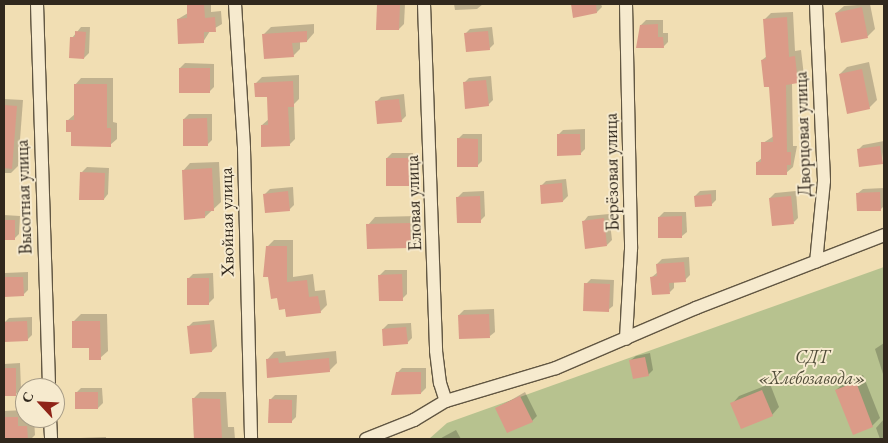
<!DOCTYPE html>
<html>
<head>
<meta charset="utf-8">
<style>
	body { margin:0 }
	#map { position:relative; width:888px; height:443px; overflow:hidden; background:#f1deb3; font-family:"EB Garamond",serif }
	div>[style] { position:absolute }
	.green>* { inset:0; background:#b7c28f }
	.shadow>* { inset:0; background:#0003 }
	.building>* { inset:0; background:#db9b88 }
	.roads { filter:drop-shadow(1px 0 #615642) drop-shadow(-1px 0 #615642) drop-shadow(0 1px #615642) drop-shadow(0 -1px #615642) }
	.minor>* { height:12px; margin:-6px; padding:0 6px; transform-origin:6px; border-radius:6px; background:#f6eace }
	span { translate:-50% -50%; white-space:nowrap; text-align:center; line-height:1.15; -webkit-text-stroke:4px #f6eace; paint-order:stroke }
	.street-label { font-size:18px; color:#31281d }
	.park-label { font-size:18px; color:#524e3a; font-style:italic }
	.frame { position:absolute; inset:0; border:5px solid #31281d; pointer-events:none }
	.north { position:absolute; left:15px; top:378px; width:50px; height:50px; box-sizing:border-box; background:#f6eace; border:1px solid #a79c87; border-radius:50%; rotate:295deg; font-size:14px; font-weight:700; line-height:20px; text-align:center; color:#31281d }
	.north::after { content:''; display:block; margin:auto; width:18px; height:22px; background:#8f2418; clip-path:polygon(50% 0,100% 100%,50% 72%,0 100%) }
</style>
</head>
<body>
<div id="map">
	<div class="green">
		<div style="clip-path:polygon(884px 267px,884px 439px,429px 439px,447px 423px)"></div>
	</div>
	<div class="shadow">
		<div style="clip-path:polygon(188px 4px,211px 4px,211px 12px,221px 11px,222px 24px,210px 31px,203px 42px,178px 19px,188px 13px)"></div>
		<div style="clip-path:polygon(378px 4px,405px 4px,404px 24px,399px 29px,377px 28px)"></div>
		<div style="clip-path:polygon(454px 4px,483px 4px,477px 9px,455px 10px)"></div>
		<div style="clip-path:polygon(572px 4px,601px 4px,602px 7px,597px 12px,574px 17px)"></div>
		<div style="clip-path:polygon(870px 4px,875px 29px,868px 36px,842px 42px,836px 13px,844px 6px)"></div>
		<div style="clip-path:polygon(793px 12px,795px 51px,801px 50px,804px 76px,792px 83px,793px 146px,797px 146px,793px 167px,786px 173px,757px 162px,763px 157px,763px 143px,774px 136px,770px 85px,762px 60px,767px 56px,764px 20px,771px 13px)"></div>
		<div style="clip-path:polygon(646px 20px,663px 20px,663px 33px,668px 33px,668px 42px,663px 47px,638px 47px,641px 25px)"></div>
		<div style="clip-path:polygon(314px 24px,314px 33px,307px 41px,300px 41px,300px 49px,293px 56px,264px 34px,271px 27px)"></div>
		<div style="clip-path:polygon(81px 27px,90px 27px,89px 53px,84px 58px,72px 38px)"></div>
		<div style="clip-path:polygon(492px 27px,494px 44px,489px 49px,465px 34px,470px 29px)"></div>
		<div style="clip-path:polygon(869px 62px,877px 100px,869px 108px,840px 74px,847px 67px)"></div>
		<div style="clip-path:polygon(185px 63px,214px 64px,214px 87px,209px 92px,180px 68px)"></div>
		<div style="clip-path:polygon(299px 75px,299px 99px,294px 104px,295px 139px,289px 145px,262px 125px,269px 119px,268px 95px,256px 83px,262px 77px)"></div>
		<div style="clip-path:polygon(491px 76px,493px 100px,488px 105px,464px 83px,469px 78px)"></div>
		<div style="clip-path:polygon(81px 78px,113px 78px,113px 122px,117px 123px,117px 139px,110px 145px,67px 121px,75px 114px,75px 85px)"></div>
		<div style="clip-path:polygon(404px 94px,406px 116px,401px 121px,376px 102px,381px 97px)"></div>
		<div style="clip-path:polygon(4px 99px,23px 100px,18px 166px,11px 173px,4px 173px)"></div>
		<div style="clip-path:polygon(189px 114px,212px 114px,212px 140px,207px 145px,184px 119px)"></div>
		<div style="clip-path:polygon(585px 129px,585px 149px,580px 154px,558px 135px,563px 130px)"></div>
		<div style="clip-path:polygon(463px 134px,482px 134px,482px 161px,477px 166px,458px 139px)"></div>
		<div style="clip-path:polygon(884px 141px,882px 163px,858px 150px,863px 145px)"></div>
		<div style="clip-path:polygon(392px 153px,413px 153px,413px 180px,408px 184px,387px 158px)"></div>
		<div style="clip-path:polygon(219px 162px,221px 202px,205px 217px,183px 171px,190px 163px)"></div>
		<div style="clip-path:polygon(87px 167px,109px 168px,108px 194px,104px 199px,82px 172px)"></div>
		<div style="clip-path:polygon(566px 179px,568px 196px,563px 201px,542px 185px,546px 181px)"></div>
		<div style="clip-path:polygon(293px 187px,294px 205px,289px 210px,265px 194px,270px 189px)"></div>
		<div style="clip-path:polygon(884px 188px,884px 206px,880px 210px,858px 193px,863px 189px)"></div>
		<div style="clip-path:polygon(716px 190px,716px 200px,711px 205px,695px 196px,700px 191px)"></div>
		<div style="clip-path:polygon(484px 191px,485px 216px,480px 221px,458px 197px,463px 192px)"></div>
		<div style="clip-path:polygon(796px 191px,798px 218px,794px 222px,770px 198px,775px 193px)"></div>
		<div style="clip-path:polygon(664px 212px,686px 212px,687px 232px,682px 236px,659px 217px)"></div>
		<div style="clip-path:polygon(609px 214px,612px 240px,607px 245px,584px 221px,588px 216px)"></div>
		<div style="clip-path:polygon(4px 215px,20px 216px,19px 234px,14px 239px,4px 239px)"></div>
		<div style="clip-path:polygon(417px 216px,418px 239px,410px 247px,368px 225px,375px 217px)"></div>
		<div style="clip-path:polygon(274px 240px,293px 240px,293px 277px,313px 274px,315px 291px,325px 290px,327px 305px,320px 312px,287px 316px,267px 247px)"></div>
		<div style="clip-path:polygon(689px 257px,690px 275px,685px 280px,674px 281px,674px 288px,670px 292px,652px 277px,658px 272px,657px 264px,662px 259px)"></div>
		<div style="clip-path:polygon(385px 270px,407px 270px,407px 294px,402px 299px,380px 275px)"></div>
		<div style="clip-path:polygon(28px 272px,28px 290px,23px 295px,4px 296px,5px 273px)"></div>
		<div style="clip-path:polygon(213px 273px,214px 298px,209px 303px,188px 279px,193px 274px)"></div>
		<div style="clip-path:polygon(591px 279px,614px 280px,613px 306px,608px 310px,586px 284px)"></div>
		<div style="clip-path:polygon(494px 309px,495px 332px,490px 336px,459px 315px,464px 310px)"></div>
		<div style="clip-path:polygon(81px 314px,107px 314px,108px 351px,100px 358px,73px 322px)"></div>
		<div style="clip-path:polygon(32px 317px,32px 335px,27px 340px,4px 323px,9px 318px)"></div>
		<div style="clip-path:polygon(214px 320px,217px 346px,212px 351px,188px 327px,193px 322px)"></div>
		<div style="clip-path:polygon(411px 323px,412px 338px,407px 343px,383px 329px,388px 324px)"></div>
		<div style="clip-path:polygon(884px 343px,884px 374px,883px 374px,875px 349px)"></div>
		<div style="clip-path:polygon(285px 351px,286px 356px,336px 351px,337px 363px,329px 371px,269px 377px,267px 360px,274px 352px)"></div>
		<div style="clip-path:polygon(650px 353px,653px 370px,648px 375px,631px 360px,636px 356px)"></div>
		<div style="clip-path:polygon(20px 363px,21px 389px,16px 394px,4px 395px,4px 364px)"></div>
		<div style="clip-path:polygon(402px 368px,426px 368px,426px 388px,421px 393px,397px 373px)"></div>
		<div style="clip-path:polygon(863px 375px,880px 418px,872px 426px,836px 390px,844px 383px)"></div>
		<div style="clip-path:polygon(770px 384px,779px 407px,772px 415px,732px 404px,739px 396px)"></div>
		<div style="clip-path:polygon(81px 388px,102px 388px,103px 403px,98px 408px,76px 393px)"></div>
		<div style="clip-path:polygon(200px 392px,226px 392px,228px 427px,234px 427px,235px 439px,194px 439px,193px 399px)"></div>
		<div style="clip-path:polygon(525px 392px,537px 416px,532px 421px,497px 408px)"></div>
		<div style="clip-path:polygon(275px 395px,297px 395px,296px 417px,291px 422px,270px 400px)"></div>
		<div style="clip-path:polygon(25px 410px,25px 419px,34px 419px,35px 435px,31px 439px,4px 439px,4px 411px)"></div>
		<div style="clip-path:polygon(884px 419px,884px 439px,880px 439px,876px 428px)"></div>
		<div style="clip-path:polygon(456px 430px,461px 439px,440px 439px,443px 437px)"></div>
		<div style="clip-path:polygon(106px 437px,106px 439px,78px 439px,80px 438px)"></div>
	</div>
	<div class="building">
		<div style="clip-path:polygon(187px 4px,204px 4px,205px 18px,215px 17px,216px 32px,204px 32px,204px 43px,178px 44px,177px 19px,187px 18px)"></div>
		<div style="clip-path:polygon(377px 4px,400px 4px,399px 30px,376px 30px)"></div>
		<div style="clip-path:polygon(571px 4px,596px 4px,597px 13px,573px 18px)"></div>
		<div style="clip-path:polygon(862px 7px,868px 38px,841px 43px,835px 13px)"></div>
		<div style="clip-path:polygon(787px 17px,789px 57px,795px 56px,798px 83px,786px 85px,787px 152px,791px 152px,791px 165px,787px 165px,787px 175px,756px 175px,756px 162px,761px 162px,761px 142px,773px 142px,769px 87px,764px 87px,761px 60px,766px 59px,763px 19px)"></div>
		<div style="clip-path:polygon(658px 24px,658px 37px,663px 37px,664px 48px,636px 48px,640px 25px)"></div>
		<div style="clip-path:polygon(75px 31px,86px 32px,84px 59px,69px 58px,70px 37px,75px 37px)"></div>
		<div style="clip-path:polygon(307px 31px,307px 42px,292px 43px,294px 57px,264px 59px,262px 34px)"></div>
		<div style="clip-path:polygon(488px 31px,490px 50px,466px 52px,464px 33px)"></div>
		<div style="clip-path:polygon(179px 68px,210px 68px,210px 93px,179px 93px)"></div>
		<div style="clip-path:polygon(862px 69px,870px 109px,847px 114px,839px 74px)"></div>
		<div style="clip-path:polygon(486px 80px,489px 106px,465px 109px,463px 82px)"></div>
		<div style="clip-path:polygon(293px 81px,294px 107px,288px 107px,290px 146px,261px 147px,261px 125px,268px 125px,267px 97px,255px 97px,254px 83px)"></div>
		<div style="clip-path:polygon(74px 84px,107px 84px,107px 128px,111px 128px,111px 147px,71px 146px,71px 132px,66px 132px,66px 120px,74px 120px)"></div>
		<div style="clip-path:polygon(399px 99px,402px 122px,377px 124px,375px 101px)"></div>
		<div style="clip-path:polygon(4px 105px,17px 106px,12px 169px,4px 168px)"></div>
		<div style="clip-path:polygon(207px 118px,208px 146px,183px 146px,183px 119px)"></div>
		<div style="clip-path:polygon(557px 134px,580px 134px,581px 155px,557px 156px)"></div>
		<div style="clip-path:polygon(457px 138px,478px 139px,478px 167px,457px 167px)"></div>
		<div style="clip-path:polygon(880px 146px,883px 164px,859px 167px,857px 149px)"></div>
		<div style="clip-path:polygon(386px 158px,409px 158px,409px 186px,386px 186px)"></div>
		<div style="clip-path:polygon(212px 168px,214px 211px,205px 211px,205px 218px,184px 220px,182px 170px)"></div>
		<div style="clip-path:polygon(80px 172px,105px 173px,104px 200px,79px 200px)"></div>
		<div style="clip-path:polygon(562px 183px,563px 202px,541px 204px,540px 185px)"></div>
		<div style="clip-path:polygon(288px 191px,290px 211px,265px 213px,263px 194px)"></div>
		<div style="clip-path:polygon(880px 192px,881px 211px,857px 211px,856px 193px)"></div>
		<div style="clip-path:polygon(711px 194px,712px 206px,695px 207px,694px 196px)"></div>
		<div style="clip-path:polygon(480px 196px,481px 223px,457px 223px,456px 197px)"></div>
		<div style="clip-path:polygon(791px 196px,794px 224px,772px 226px,769px 198px)"></div>
		<div style="clip-path:polygon(682px 216px,682px 238px,658px 238px,658px 217px)"></div>
		<div style="clip-path:polygon(604px 218px,607px 246px,585px 249px,582px 221px)"></div>
		<div style="clip-path:polygon(4px 220px,15px 220px,15px 240px,4px 240px)"></div>
		<div style="clip-path:polygon(410px 223px,411px 248px,367px 249px,366px 224px)"></div>
		<div style="clip-path:polygon(266px 246px,287px 246px,287px 282px,307px 280px,309px 297px,318px 296px,321px 313px,286px 317px,285px 309px,279px 310px,277px 298px,271px 299px,268px 277px,263px 277px)"></div>
		<div style="clip-path:polygon(684px 262px,686px 282px,669px 283px,670px 294px,652px 295px,650px 277px,657px 276px,656px 264px)"></div>
		<div style="clip-path:polygon(402px 274px,403px 301px,379px 301px,378px 275px)"></div>
		<div style="clip-path:polygon(4px 277px,23px 277px,24px 296px,4px 297px)"></div>
		<div style="clip-path:polygon(187px 278px,209px 278px,209px 305px,187px 305px)"></div>
		<div style="clip-path:polygon(584px 283px,610px 284px,609px 312px,583px 311px)"></div>
		<div style="clip-path:polygon(489px 314px,490px 338px,459px 339px,458px 315px)"></div>
		<div style="clip-path:polygon(27px 321px,28px 341px,4px 342px,4px 322px)"></div>
		<div style="clip-path:polygon(72px 321px,100px 321px,101px 360px,89px 360px,89px 348px,72px 348px)"></div>
		<div style="clip-path:polygon(210px 324px,212px 352px,190px 354px,187px 326px)"></div>
		<div style="clip-path:polygon(406px 327px,408px 344px,383px 346px,382px 329px)"></div>
		<div style="clip-path:polygon(645px 357px,649px 376px,633px 379px,629px 360px)"></div>
		<div style="clip-path:polygon(278px 358px,279px 363px,329px 358px,330px 372px,267px 378px,266px 359px)"></div>
		<div style="clip-path:polygon(4px 368px,16px 368px,16px 396px,4px 396px)"></div>
		<div style="clip-path:polygon(396px 372px,421px 372px,421px 394px,391px 395px)"></div>
		<div style="clip-path:polygon(856px 382px,873px 427px,853px 435px,835px 390px)"></div>
		<div style="clip-path:polygon(762px 390px,773px 416px,741px 429px,730px 403px)"></div>
		<div style="clip-path:polygon(75px 392px,98px 392px,98px 409px,75px 409px)"></div>
		<div style="clip-path:polygon(520px 396px,533px 422px,507px 433px,495px 408px)"></div>
		<div style="clip-path:polygon(192px 398px,220px 399px,222px 439px,194px 439px)"></div>
		<div style="clip-path:polygon(269px 399px,292px 400px,292px 423px,268px 423px)"></div>
		<div style="clip-path:polygon(4px 417px,18px 417px,18px 426px,27px 426px,28px 439px,4px 439px)"></div>
	</div>
	<div class="roads">
		<div class="minor">
			<div style="left:37px;top:4px;width:384px;rotate:88.2deg"></div>
			<div style="left:235px;top:4px;width:145px;rotate:86.4deg"></div>
			<div style="left:244px;top:149px;width:290px;rotate:88.6deg"></div>
			<div style="left:424px;top:4px;width:347px;rotate:88deg"></div>
			<div style="left:436px;top:351px;width:32px;rotate:83deg"></div>
			<div style="left:440px;top:383px;width:19px;rotate:72deg"></div>
			<div style="left:626px;top:4px;width:245px;rotate:88.8deg"></div>
			<div style="left:631px;top:249px;width:90px;rotate:93.2deg"></div>
			<div style="left:816px;top:4px;width:177px;rotate:87.4deg"></div>
			<div style="left:824px;top:181px;width:81px;rotate:95.6deg"></div>
			<div style="left:50px;top:418px;width:21px;rotate:87deg"></div>
			<div style="left:366px;top:439px;width:52px;rotate:-21.6deg"></div>
			<div style="left:414px;top:420px;width:37px;rotate:-31deg"></div>
			<div style="left:446px;top:401px;width:115px;rotate:-16.7deg"></div>
			<div style="left:556px;top:368px;width:152px;rotate:-23.2deg"></div>
			<div style="left:696px;top:308px;width:202px;rotate:-21.2deg"></div>
		</div>
	</div>
	<div class="street-label">
		<span style="left:803px;top:134px;rotate:-92deg">Дворцовая улица</span>
		<span style="left:612px;top:172px;rotate:-91deg">Берёзовая улица</span>
		<span style="left:24px;top:197px;rotate:-92deg">Высотная улица</span>
		<span style="left:414px;top:203px;rotate:-92deg">Еловая улица</span>
		<span style="left:227px;top:222px;rotate:-91deg">Хвойная улица</span>
	</div>
	<div class="park-label">
		<span style="left:812px;top:368px">СДТ<br>«Хлебозавода»</span>
	</div>
	<div class="frame"></div>
	<div class="north">С</div>
</div>
</body>
</html>
